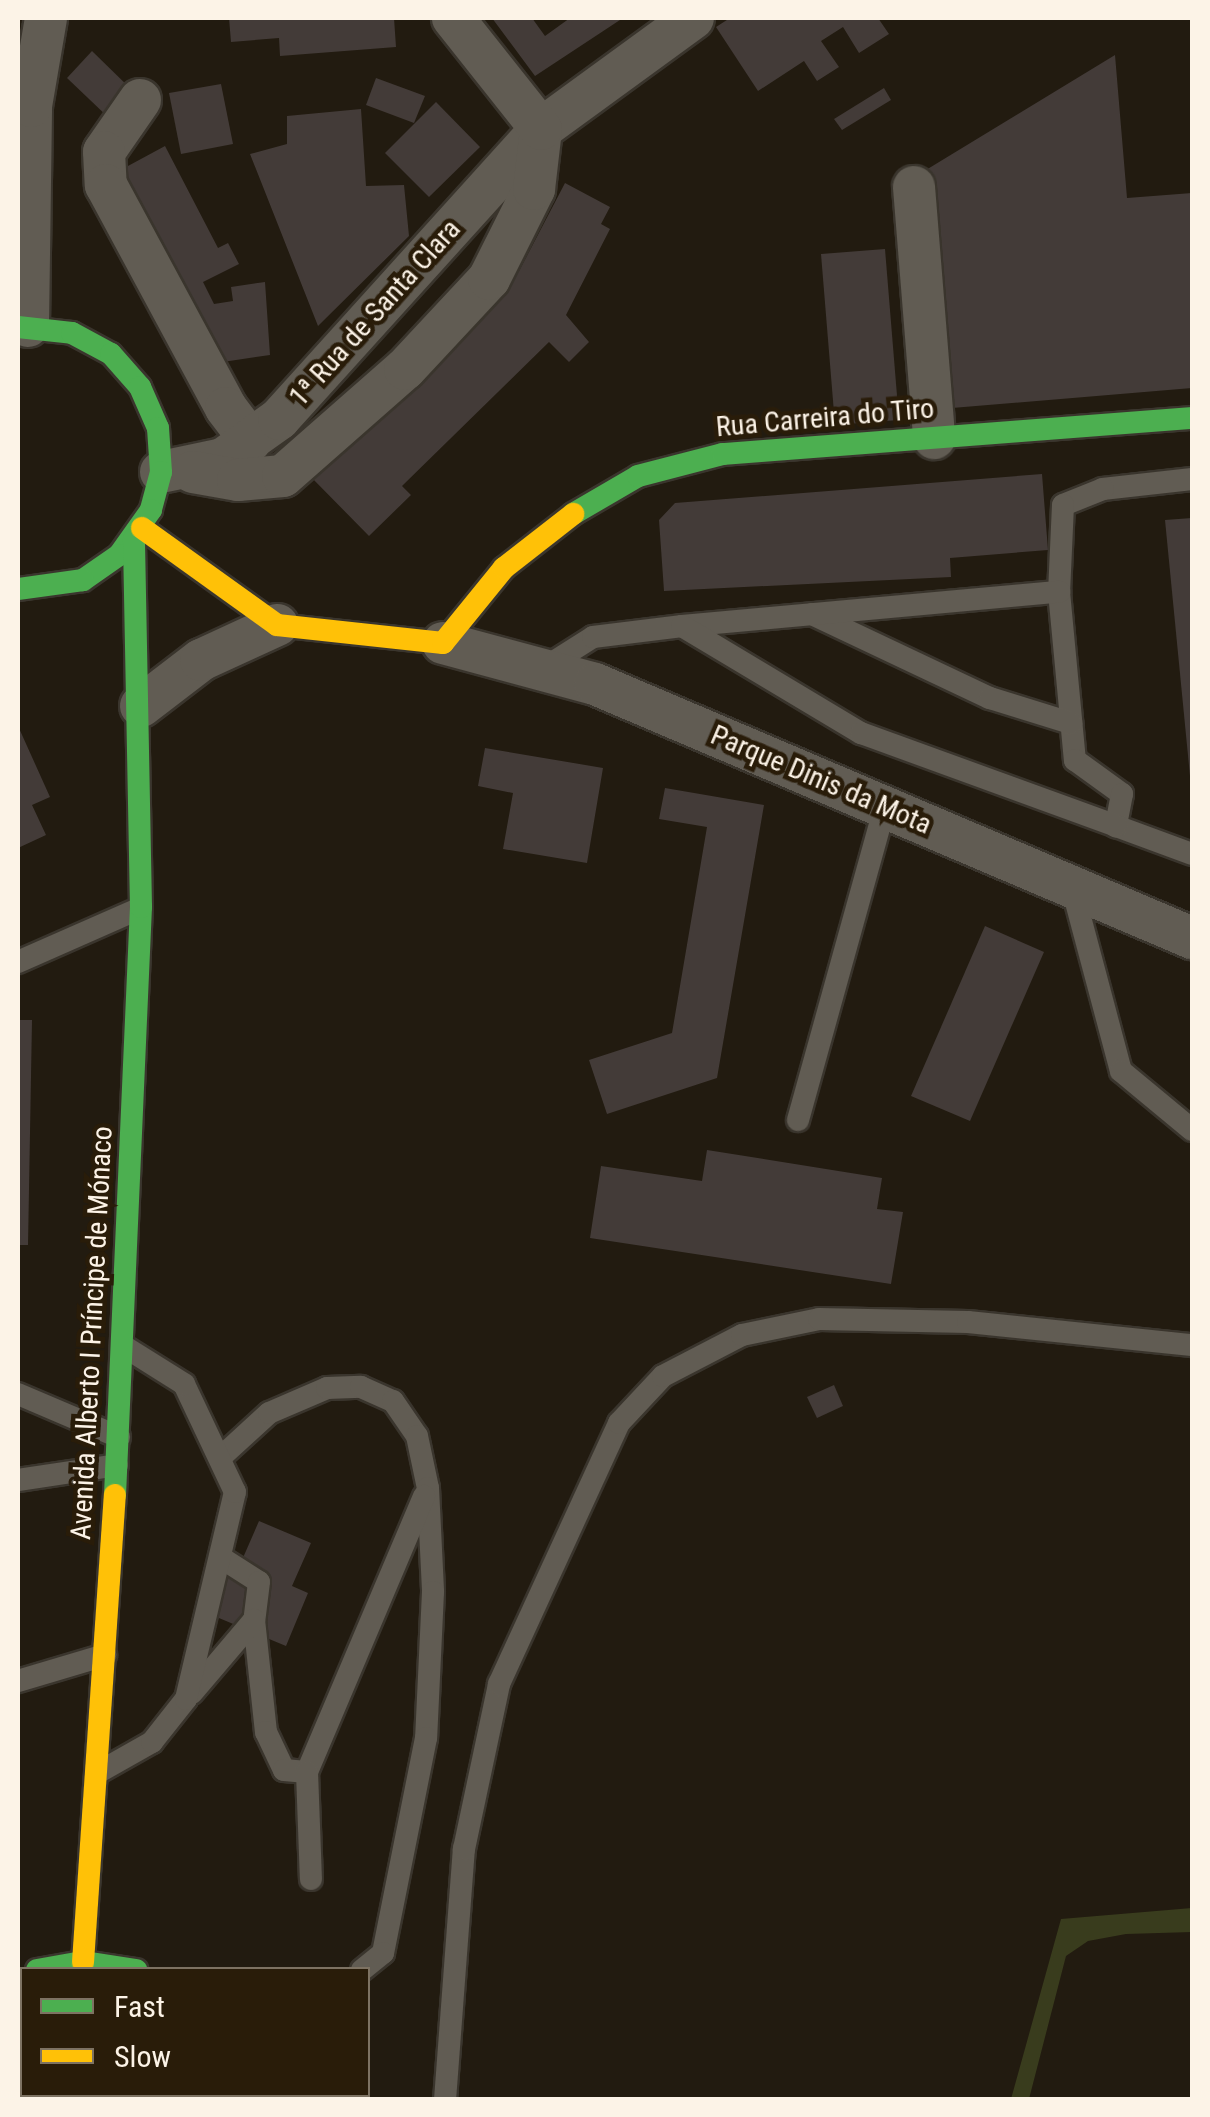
<!DOCTYPE html>
<html>
<head>
<meta charset="utf-8">
<style>
	body { margin:0 }
	#map { position:relative; width:1210px; height:2117px; overflow:hidden; background:#221b10; font-family:"Roboto Condensed",sans-serif }
	div>[style] { position:absolute }
	.green>* { inset:0; background:#393c1d }
	.water>* { inset:0; background:#030422 }
	.building>* { inset:0; background:#433b38 }
	.roads { filter:drop-shadow(2px 0 #3a352d) drop-shadow(-2px 0 #3a352d) drop-shadow(0 2px #3a352d) drop-shadow(0 -2px #3a352d) }
	.lane>* { height:22px; margin:-11px; padding:0 11px; transform-origin:11px; border-radius:11px; background:#615c53 }
	.street>* { height:42px; margin:-21px; padding:0 21px; transform-origin:21px; border-radius:21px; background:#615c53 }
	.fast>* { height:22px; margin:-11px; padding:0 11px; transform-origin:11px; border-radius:11px; background:#4caf50 }
	.slow>* { height:22px; margin:-11px; padding:0 11px; transform-origin:11px; border-radius:11px; background:#ffc107 }
	span { translate:-50% -50%; white-space:nowrap; text-align:center; line-height:1.15; -webkit-text-stroke:9px #291c09; paint-order:stroke }
	.street-label { font-size:28px; color:#fcf3e7 }
	.frame { position:absolute; inset:0; border:20px solid #fcf3e7; pointer-events:none }
	.legend { position:absolute; left:20px; top:1967px; width:350px; height:130px; box-sizing:border-box; background:#291c09; border:2px solid #7d7262; margin:0; padding:12px 18px; list-style:none; font-size:30px; color:#fcf3e7 }
	.legend li { display:flex; align-items:center; gap:20px; height:50px }
	.legend b { width:50px; border:2px solid #7d7262 }
</style>
</head>
<body>
<div id="map">
	<div class="green">
		<div style="clip-path:polygon(1192px 1908px,1192px 1932px,1126px 1934px,1088px 1941px,1066px 1956px,1029px 2099px,1011px 2099px,1061px 1919px)"></div>
	</div>
	<div class="water">
		<div style="clip-path:polygon(22px 2036px,22px 2094px,213px 2094px,216px 2099px,18px 2099px)"></div>
	</div>
	<div class="building">
		<div style="clip-path:polygon(229px 18px,394px 18px,396px 47px,280px 56px,279px 38px,231px 42px)"></div>
		<div style="clip-path:polygon(492px 18px,532px 18px,545px 36px,570px 18px,623px 18px,535px 76px)"></div>
		<div style="clip-path:polygon(730px 18px,878px 18px,889px 34px,859px 53px,843px 27px,821px 41px,839px 67px,817px 81px,804px 61px,758px 91px,716px 27px)"></div>
		<div style="clip-path:polygon(92px 51px,135px 93px,110px 119px,67px 78px)"></div>
		<div style="clip-path:polygon(1115px 55px,1127px 198px,1192px 193px,1192px 388px,940px 409px,921px 173px)"></div>
		<div style="clip-path:polygon(376px 78px,425px 96px,414px 123px,366px 105px)"></div>
		<div style="clip-path:polygon(221px 84px,233px 144px,181px 154px,169px 93px)"></div>
		<div style="clip-path:polygon(884px 88px,891px 100px,842px 130px,834px 119px)"></div>
		<div style="clip-path:polygon(436px 102px,480px 147px,429px 197px,385px 153px)"></div>
		<div style="clip-path:polygon(361px 109px,366px 186px,404px 185px,409px 236px,318px 326px,250px 154px,287px 144px,287px 116px)"></div>
		<div style="clip-path:polygon(165px 146px,218px 248px,228px 243px,239px 264px,203px 282px,214px 304px,233px 301px,231px 287px,265px 282px,270px 355px,216px 363px,115px 173px)"></div>
		<div style="clip-path:polygon(565px 183px,610px 207px,601px 224px,610px 229px,566px 315px,589px 342px,569px 362px,549px 342px,402px 486px,411px 495px,369px 536px,310px 476px,519px 271px)"></div>
		<div style="clip-path:polygon(885px 249px,899px 420px,835px 425px,821px 254px)"></div>
		<div style="clip-path:polygon(1042px 474px,1048px 550px,950px 558px,951px 577px,664px 591px,659px 520px,675px 503px)"></div>
		<div style="clip-path:polygon(1192px 518px,1192px 776px,1190px 776px,1165px 520px)"></div>
		<div style="clip-path:polygon(18px 726px,50px 797px,32px 805px,46px 835px,18px 848px)"></div>
		<div style="clip-path:polygon(485px 748px,603px 768px,587px 863px,503px 849px,513px 793px,478px 786px)"></div>
		<div style="clip-path:polygon(665px 788px,764px 805px,717px 1078px,607px 1114px,589px 1060px,672px 1033px,707px 827px,659px 819px)"></div>
		<div style="clip-path:polygon(985px 926px,1044px 952px,970px 1121px,911px 1096px)"></div>
		<div style="clip-path:polygon(18px 1020px,32px 1020px,28px 1245px,18px 1245px)"></div>
		<div style="clip-path:polygon(707px 1150px,882px 1178px,877px 1209px,903px 1212px,891px 1284px,590px 1238px,601px 1166px,702px 1181px)"></div>
		<div style="clip-path:polygon(834px 1385px,843px 1406px,817px 1418px,807px 1397px)"></div>
		<div style="clip-path:polygon(259px 1521px,311px 1543px,292px 1586px,308px 1593px,286px 1646px,195px 1608px,219px 1551px,242px 1560px)"></div>
	</div>
	<div class="roads">
		<div class="lane">
			<div style="left:1192px;top:479px;width:90px;rotate:173.6deg"></div>
			<div style="left:1103px;top:489px;width:43px;rotate:158.2deg"></div>
			<div style="left:1063px;top:505px;width:87px;rotate:92.6deg"></div>
			<div style="left:1059px;top:592px;width:169px;rotate:84.6deg"></div>
			<div style="left:1075px;top:760px;width:58px;rotate:35.9deg"></div>
			<div style="left:1122px;top:794px;width:33px;rotate:101deg"></div>
			<div style="left:1116px;top:826px;width:81px;rotate:20.2deg"></div>
			<div style="left:812px;top:614px;width:197px;rotate:25.3deg"></div>
			<div style="left:990px;top:698px;width:85px;rotate:17.2deg"></div>
			<div style="left:682px;top:626px;width:379px;rotate:-5.2deg"></div>
			<div style="left:544px;top:668px;width:58px;rotate:-32.3deg"></div>
			<div style="left:593px;top:637px;width:90px;rotate:-7deg"></div>
			<div style="left:682px;top:626px;width:209px;rotate:30.9deg"></div>
			<div style="left:861px;top:733px;width:271px;rotate:20deg"></div>
			<div style="left:1072px;top:887px;width:190px;rotate:75.1deg"></div>
			<div style="left:1121px;top:1071px;width:92px;rotate:39.7deg"></div>
			<div style="left:18px;top:962px;width:131px;rotate:-23.8deg"></div>
			<div style="left:798px;top:1120px;width:325px;rotate:-74.5deg"></div>
			<div style="left:18px;top:1394px;width:110px;rotate:23.1deg"></div>
			<div style="left:221px;top:1457px;width:65px;rotate:-42.5deg"></div>
			<div style="left:269px;top:1413px;width:63px;rotate:-23.3deg"></div>
			<div style="left:327px;top:1388px;width:34px;rotate:-2deg"></div>
			<div style="left:361px;top:1387px;width:35px;rotate:24deg"></div>
			<div style="left:393px;top:1401px;width:42px;rotate:55.6deg"></div>
			<div style="left:417px;top:1436px;width:53px;rotate:78.1deg"></div>
			<div style="left:428px;top:1488px;width:104px;rotate:87.2deg"></div>
			<div style="left:433px;top:1592px;width:146px;rotate:92.7deg"></div>
			<div style="left:426px;top:1738px;width:219px;rotate:101.3deg"></div>
			<div style="left:383px;top:1953px;width:27px;rotate:141deg"></div>
			<div style="left:18px;top:1480px;width:100px;rotate:-8.6deg"></div>
			<div style="left:220px;top:1557px;width:46px;rotate:32.7deg"></div>
			<div style="left:259px;top:1582px;width:38px;rotate:97deg"></div>
			<div style="left:254px;top:1620px;width:113px;rotate:83.9deg"></div>
			<div style="left:266px;top:1732px;width:42px;rotate:64.7deg"></div>
			<div style="left:284px;top:1770px;width:23px;rotate:5deg"></div>
			<div style="left:307px;top:1772px;width:300px;rotate:-67deg"></div>
			<div style="left:18px;top:1681px;width:91px;rotate:-16.6deg"></div>
			<div style="left:192px;top:1693px;width:96px;rotate:-49.7deg"></div>
			<div style="left:99px;top:1772px;width:61px;rotate:-29.5deg"></div>
			<div style="left:152px;top:1742px;width:55px;rotate:-51.7deg"></div>
			<div style="left:186px;top:1699px;width:213px;rotate:-76.7deg"></div>
			<div style="left:235px;top:1492px;width:119px;rotate:-115.3deg"></div>
			<div style="left:184px;top:1384px;width:70px;rotate:-147.9deg"></div>
			<div style="left:307px;top:1772px;width:107px;rotate:87.9deg"></div>
			<div style="left:445px;top:2100px;width:252px;rotate:-85.7deg"></div>
			<div style="left:464px;top:1849px;width:169px;rotate:-78deg"></div>
			<div style="left:499px;top:1684px;width:287px;rotate:-65.3deg"></div>
			<div style="left:619px;top:1423px;width:64px;rotate:-46.9deg"></div>
			<div style="left:663px;top:1376px;width:89px;rotate:-27.4deg"></div>
			<div style="left:742px;top:1335px;width:79px;rotate:-11.7deg"></div>
			<div style="left:819px;top:1319px;width:149px;rotate:1.2deg"></div>
			<div style="left:968px;top:1322px;width:225px;rotate:5.9deg"></div>
		</div>
		<div class="street">
			<div style="left:140px;top:100px;width:63px;rotate:124.7deg"></div>
			<div style="left:104px;top:152px;width:33px;rotate:87deg"></div>
			<div style="left:106px;top:185px;width:253px;rotate:61.7deg"></div>
			<div style="left:226px;top:408px;width:41px;rotate:52.9deg"></div>
			<div style="left:914px;top:187px;width:252px;rotate:85.4deg"></div>
			<div style="left:28px;top:326px;width:220px;rotate:-89.2deg"></div>
			<div style="left:31px;top:106px;width:89px;rotate:-80.3deg"></div>
			<div style="left:161px;top:472px;width:63px;rotate:-11.8deg"></div>
			<div style="left:223px;top:459px;width:69px;rotate:-35.5deg"></div>
			<div style="left:279px;top:419px;width:391px;rotate:-47.9deg"></div>
			<div style="left:541px;top:129px;width:188px;rotate:-36.1deg"></div>
			<div style="left:193px;top:472px;width:46px;rotate:10.1deg"></div>
			<div style="left:238px;top:480px;width:45px;rotate:-5.1deg"></div>
			<div style="left:283px;top:476px;width:162px;rotate:-41.3deg"></div>
			<div style="left:405px;top:369px;width:123px;rotate:-47deg"></div>
			<div style="left:489px;top:279px;width:101px;rotate:-63.4deg"></div>
			<div style="left:534px;top:189px;width:60px;rotate:-83.3deg"></div>
			<div style="left:541px;top:129px;width:142px;rotate:-128.4deg"></div>
			<div style="left:443px;top:643px;width:157px;rotate:15.1deg"></div>
			<div style="left:595px;top:684px;width:649px;rotate:23.05deg"></div>
			<div style="left:141px;top:706px;width:76px;rotate:-37.5deg"></div>
			<div style="left:201px;top:660px;width:84px;rotate:-24.7deg"></div>
		</div>
		<div class="fast">
			<div style="left:18px;top:327px;width:54px;rotate:6.3deg"></div>
			<div style="left:72px;top:333px;width:44px;rotate:28.3deg"></div>
			<div style="left:111px;top:354px;width:44px;rotate:48.7deg"></div>
			<div style="left:140px;top:387px;width:45px;rotate:66.3deg"></div>
			<div style="left:158px;top:428px;width:44px;rotate:86.1deg"></div>
			<div style="left:161px;top:472px;width:39px;rotate:105deg"></div>
			<div style="left:151px;top:510px;width:55px;rotate:125.4deg"></div>
			<div style="left:119px;top:555px;width:44px;rotate:145.2deg"></div>
			<div style="left:83px;top:580px;width:66px;rotate:172.1deg"></div>
			<div style="left:573px;top:514px;width:75px;rotate:-30.3deg"></div>
			<div style="left:638px;top:476px;width:88px;rotate:-14.5deg"></div>
			<div style="left:723px;top:454px;width:470px;rotate:-4.4deg"></div>
			<div style="left:115px;top:1495px;width:589px;rotate:-87.47deg"></div>
			<div style="left:141px;top:907px;width:368px;rotate:-91.1deg"></div>
			<div style="left:37px;top:1970px;width:47px;rotate:-9.9deg"></div>
			<div style="left:83px;top:1962px;width:54px;rotate:8.6deg"></div>
		</div>
		<div class="slow">
			<div style="left:142px;top:528px;width:166px;rotate:35.7deg"></div>
			<div style="left:277px;top:625px;width:167px;rotate:6.2deg"></div>
			<div style="left:443px;top:643px;width:97px;rotate:-50.9deg"></div>
			<div style="left:504px;top:568px;width:88px;rotate:-38deg"></div>
			<div style="left:83px;top:1962px;width:468px;rotate:-86.1deg"></div>
			<div style="left:265px;top:2094px;width:6px;rotate:72deg"></div>
		</div>
	</div>
	<div class="street-label">
		<span style="left:375px;top:313px;rotate:-48deg">1ª Rua de Santa Clara</span>
		<span style="left:825px;top:418px;rotate:-5deg">Rua Carreira do Tiro</span>
		<span style="left:821px;top:780px;rotate:23deg">Parque Dinis da Mota</span>
		<span style="left:92px;top:1333px;rotate:-87deg">Avenida Alberto I Príncipe de Mónaco</span>
	</div>
	<div class="frame"></div>
	<ul class="legend">
	<li><b style="height:12px;background:#4caf50"></b>Fast</li>
	<li><b style="height:12px;background:#ffc107"></b>Slow</li>
	</ul>
</div>
</body>
</html>
